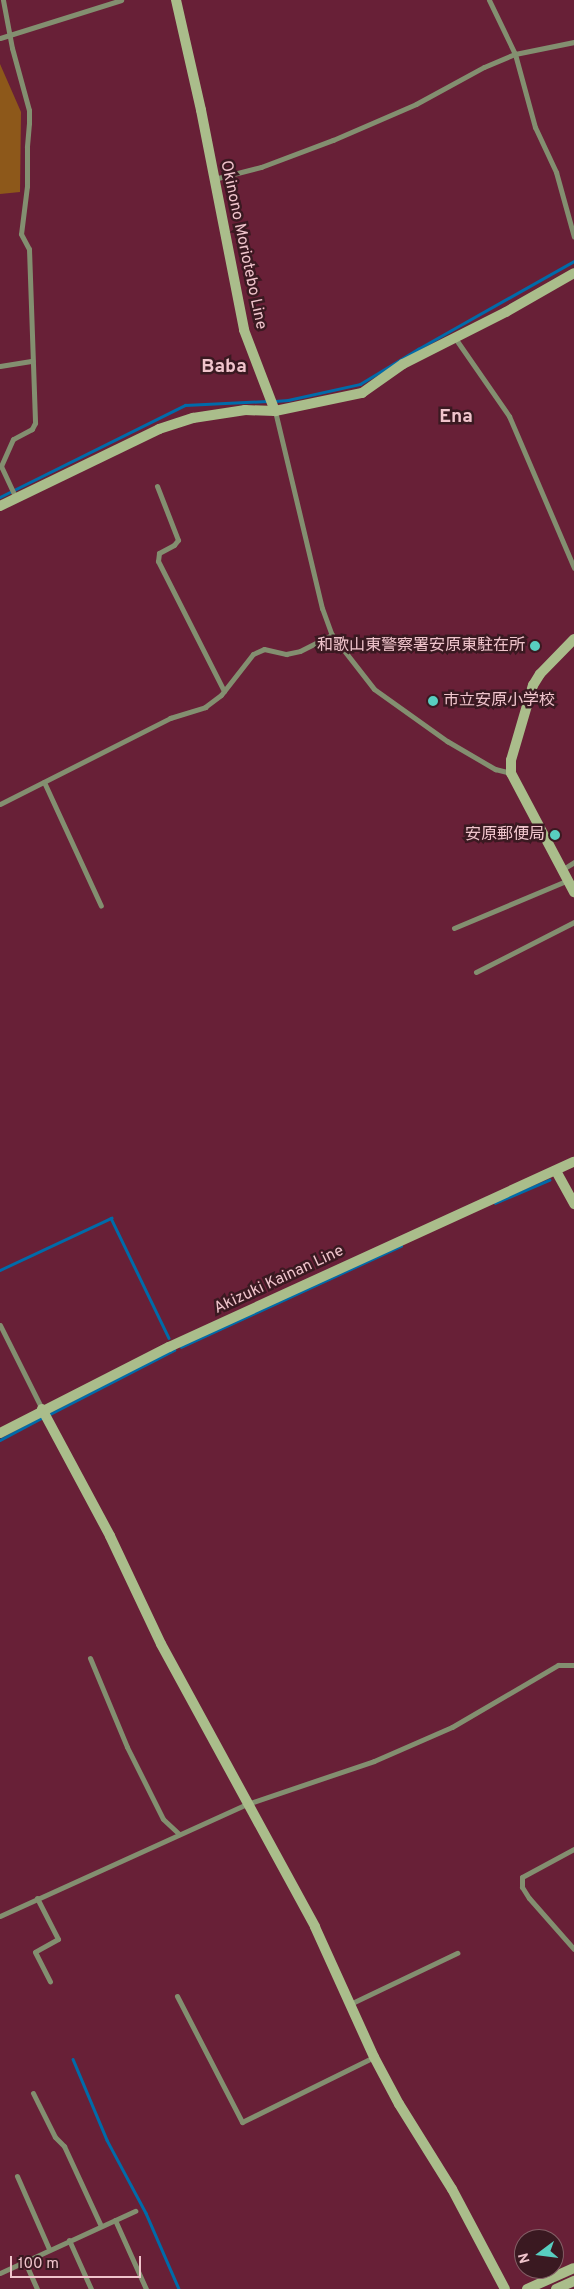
<!DOCTYPE html>
<html>
<head>
<meta charset="utf-8">
<style>
	body { margin:0 }
	#map { position:relative; width:574px; height:2289px; overflow:hidden; background:#682037; font-family:Overpass,"Noto Sans JP",sans-serif }
	div>[style] { position:absolute }
	.forest>* { inset:0; background:#8d581a }
	.stream>* { height:2.5px; margin:-1.25px; padding:0 1.25px; transform-origin:1.25px; border-radius:1.25px; background:#006ba9 }
	.street>* { height:5px; margin:-2.5px; padding:0 2.5px; transform-origin:2.5px; border-radius:2.5px; background:#838f70 }
	.secondary>* { height:10px; margin:-5px; padding:0 5px; transform-origin:5px; border-radius:5px; background:#aabd8b }
	.dots>* { width:14px; height:14px; translate:-50% -50%; box-sizing:border-box; border:2px solid #3a1921; border-radius:50% }
	span { translate:-50% -50%; white-space:nowrap; text-align:center; line-height:1.15; -webkit-text-stroke:5px #3a1921; paint-order:stroke }
	.street-label { font-size:16px; color:#f0c4cc }
	.poi-label { font-size:16px; color:#f0c4cc }
	.right { translate:-100% -50%; text-align:right }
	.left { translate:0 -50%; text-align:left }
	.quarter-label { font-size:19px; color:#f0c4cc; font-weight:700 }
	.north { position:absolute; left:514px; top:2229px; width:50px; height:50px; box-sizing:border-box; background:#3a1921; border:1px solid #835d65; border-radius:50%; rotate:255deg; font-size:14px; font-weight:700; line-height:20px; text-align:center; color:#f0c4cc }
	.north::after { content:''; display:block; margin:auto; width:18px; height:22px; background:#58cec0; clip-path:polygon(50% 0,100% 100%,50% 72%,0 100%) }
	.scale { position:absolute; left:10px; top:2256px; width:131px; height:22px; box-sizing:border-box; border:2px solid #f0c4cc; border-top:0; padding-left:6px; font-size:15px; line-height:18px; white-space:nowrap; color:#f0c4cc; -webkit-text-stroke:4px #3a1921; paint-order:stroke }
</style>
</head>
<body>
<div id="map">
	<div class="forest">
		<div style="clip-path:polygon(0 64px,21px 112px,20px 192px,0 194px)"></div>
	</div>
	<div class="stream">
		<div style="left:275px;top:401px;width:13px;rotate:-4deg"></div>
		<div style="left:288px;top:400px;width:74px;rotate:-12.5deg"></div>
		<div style="left:360px;top:384px;width:68px;rotate:-31.1deg"></div>
		<div style="left:418px;top:349px;width:179px;rotate:-29.4deg"></div>
		<div style="left:0;top:497px;width:207px;rotate:-26.4deg"></div>
		<div style="left:185px;top:405px;width:82px;rotate:-2.8deg"></div>
		<div style="left:495px;top:1203px;width:59px;rotate:-23.1deg"></div>
		<div style="left:0;top:1270px;width:123px;rotate:-25.1deg"></div>
		<div style="left:111px;top:1218px;width:133px;rotate:64.2deg"></div>
		<div style="left:181px;top:1347px;width:242px;rotate:-24.7deg"></div>
		<div style="left:48px;top:1415px;width:142px;rotate:-27.3deg"></div>
		<div style="left:0;top:1440px;width:49px;rotate:-28.1deg"></div>
		<div style="left:73px;top:2059px;width:88px;rotate:67.2deg"></div>
		<div style="left:107px;top:2140px;width:83px;rotate:61.9deg"></div>
		<div style="left:146px;top:2213px;width:83px;rotate:66.5deg"></div>
	</div>
	<div class="street">
		<div style="left:3px;top:0;width:49px;rotate:79.4deg"></div>
		<div style="left:12px;top:48px;width:64px;rotate:74.7deg"></div>
		<div style="left:29px;top:110px;width:13px;rotate:90deg"></div>
		<div style="left:29px;top:123px;width:24px;rotate:95deg"></div>
		<div style="left:27px;top:147px;width:39px;rotate:90deg"></div>
		<div style="left:27px;top:186px;width:48px;rotate:97.1deg"></div>
		<div style="left:21px;top:234px;width:17px;rotate:62deg"></div>
		<div style="left:29px;top:249px;width:174px;rotate:88deg"></div>
		<div style="left:35px;top:423px;width:7px;rotate:117deg"></div>
		<div style="left:32px;top:429px;width:21px;rotate:152deg"></div>
		<div style="left:13px;top:439px;width:30px;rotate:114deg"></div>
		<div style="left:1px;top:466px;width:35px;rotate:65deg"></div>
		<div style="left:489px;top:0;width:60px;rotate:64.3deg"></div>
		<div style="left:515px;top:54px;width:76px;rotate:74.7deg"></div>
		<div style="left:535px;top:127px;width:50px;rotate:65deg"></div>
		<div style="left:556px;top:172px;width:67px;rotate:74.5deg"></div>
		<div style="left:0;top:38px;width:127px;rotate:-17.4deg"></div>
		<div style="left:214px;top:179px;width:49px;rotate:-14.3deg"></div>
		<div style="left:261px;top:167px;width:77px;rotate:-20.6deg"></div>
		<div style="left:333px;top:140px;width:90px;rotate:-23.4deg"></div>
		<div style="left:416px;top:104px;width:77px;rotate:-28.6deg"></div>
		<div style="left:484px;top:67px;width:34px;rotate:-23deg"></div>
		<div style="left:515px;top:54px;width:60px;rotate:-11.5deg"></div>
		<div style="left:455px;top:338px;width:95px;rotate:55.3deg"></div>
		<div style="left:509px;top:416px;width:165px;rotate:66.8deg"></div>
		<div style="left:0;top:366px;width:33px;rotate:-9deg"></div>
		<div style="left:275px;top:411px;width:203px;rotate:76.6deg"></div>
		<div style="left:322px;top:608px;width:29px;rotate:70deg"></div>
		<div style="left:332px;top:635px;width:68px;rotate:52.1deg"></div>
		<div style="left:374px;top:689px;width:90px;rotate:35.5deg"></div>
		<div style="left:447px;top:741px;width:56px;rotate:30.3deg"></div>
		<div style="left:495px;top:769px;width:16px;rotate:14deg"></div>
		<div style="left:157px;top:486px;width:58px;rotate:68.7deg"></div>
		<div style="left:178px;top:540px;width:6px;rotate:129deg"></div>
		<div style="left:174px;top:545px;width:17px;rotate:152deg"></div>
		<div style="left:159px;top:553px;width:8px;rotate:97deg"></div>
		<div style="left:158px;top:561px;width:146px;rotate:63.1deg"></div>
		<div style="left:44px;top:782px;width:136px;rotate:65.3deg"></div>
		<div style="left:0;top:804px;width:191px;rotate:-26.8deg"></div>
		<div style="left:170px;top:718px;width:37px;rotate:-17deg"></div>
		<div style="left:205px;top:707px;width:20px;rotate:-37deg"></div>
		<div style="left:221px;top:695px;width:52px;rotate:-52deg"></div>
		<div style="left:253px;top:654px;width:12px;rotate:-24deg"></div>
		<div style="left:264px;top:649px;width:23px;rotate:13deg"></div>
		<div style="left:286px;top:654px;width:14px;rotate:-12deg"></div>
		<div style="left:300px;top:651px;width:36px;rotate:-27deg"></div>
		<div style="left:563px;top:869px;width:13px;rotate:-32deg"></div>
		<div style="left:454px;top:928px;width:124px;rotate:-22.8deg"></div>
		<div style="left:476px;top:972px;width:110px;rotate:-27deg"></div>
		<div style="left:0;top:1325px;width:94px;rotate:63.4deg"></div>
		<div style="left:90px;top:1658px;width:96px;rotate:67.4deg"></div>
		<div style="left:127px;top:1747px;width:80px;rotate:63.4deg"></div>
		<div style="left:163px;top:1819px;width:22px;rotate:43deg"></div>
		<div style="left:574px;top:1849px;width:59px;rotate:151.7deg"></div>
		<div style="left:522px;top:1877px;width:10px;rotate:90deg"></div>
		<div style="left:522px;top:1887px;width:13px;rotate:58deg"></div>
		<div style="left:529px;top:1898px;width:68px;rotate:48.6deg"></div>
		<div style="left:37px;top:1898px;width:46px;rotate:62.9deg"></div>
		<div style="left:58px;top:1939px;width:26px;rotate:151deg"></div>
		<div style="left:35px;top:1952px;width:33px;rotate:63deg"></div>
		<div style="left:0;top:1916px;width:271px;rotate:-24.4deg"></div>
		<div style="left:247px;top:1804px;width:134px;rotate:-18.7deg"></div>
		<div style="left:374px;top:1761px;width:85px;rotate:-23.6deg"></div>
		<div style="left:452px;top:1727px;width:123px;rotate:-30.3deg"></div>
		<div style="left:558px;top:1665px;width:16px"></div>
		<div style="left:177px;top:1996px;width:142px;rotate:62.7deg"></div>
		<div style="left:242px;top:2122px;width:147px;rotate:-26.2deg"></div>
		<div style="left:350px;top:2004px;width:119px;rotate:-25.5deg"></div>
		<div style="left:33px;top:2093px;width:49px;rotate:63.4deg"></div>
		<div style="left:55px;top:2137px;width:13px;rotate:45deg"></div>
		<div style="left:64px;top:2146px;width:88px;rotate:65.2deg"></div>
		<div style="left:17px;top:2176px;width:80px;rotate:66.3deg"></div>
		<div style="left:115px;top:2220px;width:76px;rotate:65.8deg"></div>
		<div style="left:69px;top:2240px;width:54px;rotate:65.8deg"></div>
		<div style="left:25px;top:2262px;width:30px;rotate:66deg"></div>
		<div style="left:0;top:2273px;width:149px;rotate:-24.7deg"></div>
	</div>
	<div class="secondary">
		<div style="left:176px;top:0;width:113px;rotate:77.2deg"></div>
		<div style="left:201px;top:110px;width:224px;rotate:78.9deg"></div>
		<div style="left:244px;top:330px;width:87px;rotate:69.1deg"></div>
		<div style="left:0;top:506px;width:177px;rotate:-25.8deg"></div>
		<div style="left:159px;top:429px;width:36px;rotate:-18deg"></div>
		<div style="left:193px;top:418px;width:53px;rotate:-8.7deg"></div>
		<div style="left:245px;top:410px;width:30px;rotate:2deg"></div>
		<div style="left:275px;top:411px;width:89px;rotate:-11.7deg"></div>
		<div style="left:362px;top:393px;width:50px;rotate:-35.3deg"></div>
		<div style="left:403px;top:364px;width:115px;rotate:-26.8deg"></div>
		<div style="left:506px;top:312px;width:78px;rotate:-29.8deg"></div>
		<div style="left:574px;top:639px;width:49px;rotate:134.2deg"></div>
		<div style="left:540px;top:674px;width:13px;rotate:122deg"></div>
		<div style="left:533px;top:685px;width:78px;rotate:106.3deg"></div>
		<div style="left:511px;top:760px;width:13px;rotate:90deg"></div>
		<div style="left:511px;top:773px;width:135px;rotate:62.1deg"></div>
		<div style="left:556px;top:1171px;width:38px;rotate:61deg"></div>
		<div style="left:42px;top:1409px;width:144px;rotate:61.8deg"></div>
		<div style="left:110px;top:1536px;width:119px;rotate:64.7deg"></div>
		<div style="left:161px;top:1644px;width:322px;rotate:61.4deg"></div>
		<div style="left:315px;top:1927px;width:143px;rotate:65.6deg"></div>
		<div style="left:374px;top:2057px;width:53px;rotate:62deg"></div>
		<div style="left:399px;top:2104px;width:100px;rotate:58.1deg"></div>
		<div style="left:452px;top:2189px;width:113px;rotate:62.1deg"></div>
		<div style="left:0;top:1433px;width:190px;rotate:-27deg"></div>
		<div style="left:169px;top:1347px;width:445px;rotate:-24.6deg"></div>
		<div style="left:527px;top:2289px;width:51px;rotate:-24.1deg"></div>
		<div style="left:556px;top:2289px;width:20px;rotate:-24deg"></div>
	</div>
	<div class="dots">
		<div style="left:535px;top:646px;background:#58cec0"></div>
		<div style="left:433px;top:701px;background:#58cec0"></div>
		<div style="left:555px;top:835px;background:#58cec0"></div>
	</div>
	<div class="street-label">
		<span style="left:243px;top:245px;rotate:78deg">Okinono Moriotebo Line</span>
		<span style="left:279px;top:1280px;rotate:-25deg">Akizuki Kainan Line</span>
	</div>
	<div class="poi-label">
		<span class="right" style="left:525px;top:646px">和歌山東警察署安原東駐在所</span>
		<span class="left" style="left:443px;top:701px">市立安原小学校</span>
		<span class="right" style="left:545px;top:835px">安原郵便局</span>
	</div>
	<div class="quarter-label">
		<span style="left:224px;top:368px">Baba</span>
		<span style="left:456px;top:418px">Ena</span>
	</div>
	<div class="north">N</div>
	<div class="scale">100 m</div>
</div>
</body>
</html>
